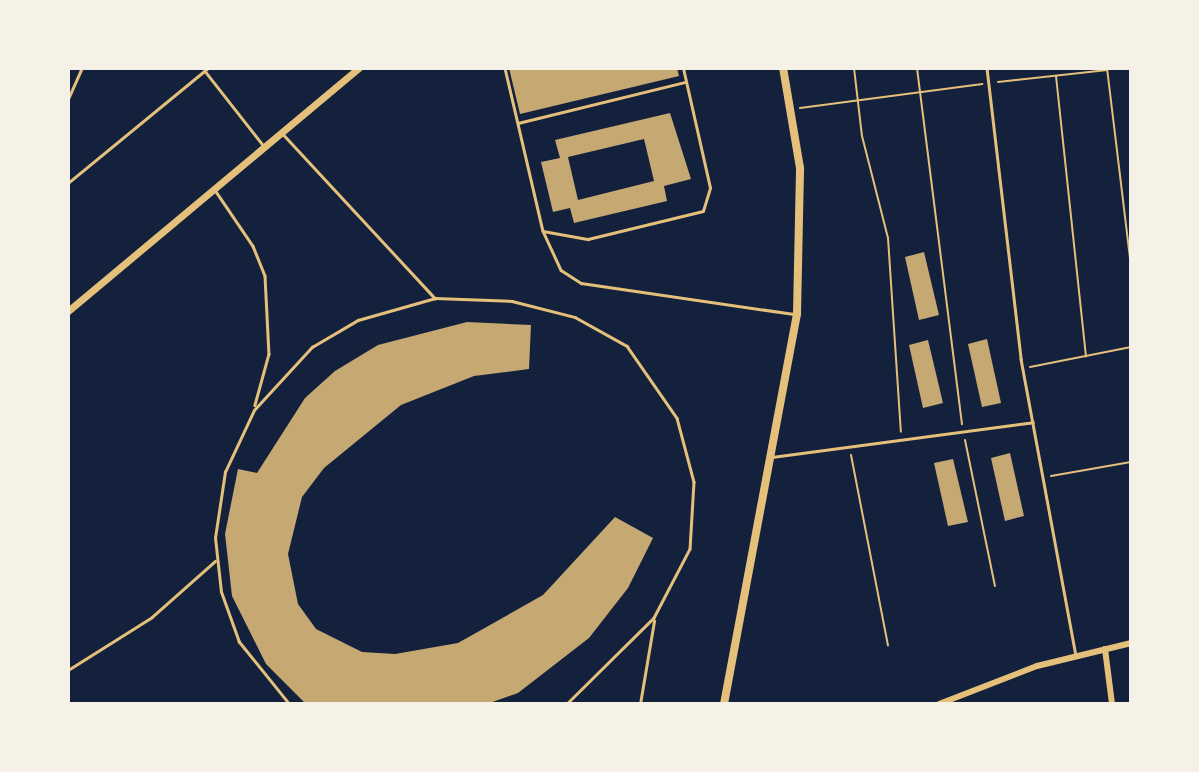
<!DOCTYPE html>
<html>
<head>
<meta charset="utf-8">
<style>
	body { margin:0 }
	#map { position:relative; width:1199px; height:772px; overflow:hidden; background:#14213d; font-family:Jost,sans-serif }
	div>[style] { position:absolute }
	.building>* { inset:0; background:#c6a872 }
	.path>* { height:2px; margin:-1px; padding:0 1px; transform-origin:1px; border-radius:1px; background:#e5c07b }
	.service>* { height:2.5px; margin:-1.25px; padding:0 1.25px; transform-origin:1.25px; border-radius:1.25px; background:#e5c07b }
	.minor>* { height:6px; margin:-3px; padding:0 3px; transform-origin:3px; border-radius:3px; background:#e5c07b }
	.tertiary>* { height:7px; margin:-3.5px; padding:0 3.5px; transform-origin:3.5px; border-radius:3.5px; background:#e5c07b }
	.secondary>* { height:8px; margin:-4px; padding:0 4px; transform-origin:4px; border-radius:4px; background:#e5c07b }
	span { translate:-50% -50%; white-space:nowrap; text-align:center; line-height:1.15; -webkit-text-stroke:7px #f6f1e7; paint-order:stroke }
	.frame { position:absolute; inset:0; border:70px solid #f6f1e7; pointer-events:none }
</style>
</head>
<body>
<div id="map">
	<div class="building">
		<div style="clip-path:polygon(509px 68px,677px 68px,679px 76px,520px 114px)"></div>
		<div style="clip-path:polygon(evenodd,670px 113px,691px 179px,664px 186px,667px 201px,574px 223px,570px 208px,553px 212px,541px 162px,560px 158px,555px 140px,670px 113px,644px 139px,654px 181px,578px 200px,568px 157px,644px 139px)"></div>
		<div style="clip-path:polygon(924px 252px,939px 315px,919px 320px,905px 257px)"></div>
		<div style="clip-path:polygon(467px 322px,531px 325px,529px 369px,474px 376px,401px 405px,324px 468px,302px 497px,288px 554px,298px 604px,316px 629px,362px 652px,395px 654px,458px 643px,543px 595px,615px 517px,653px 538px,628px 588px,589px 638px,518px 693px,487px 704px,306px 704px,266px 664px,232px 596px,225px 534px,238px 469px,257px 473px,305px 398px,335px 371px,378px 345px)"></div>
		<div style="clip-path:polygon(987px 339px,1001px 403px,982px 407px,968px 344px)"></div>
		<div style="clip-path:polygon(928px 340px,943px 403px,923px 408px,909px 345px)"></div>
		<div style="clip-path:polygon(1010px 453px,1024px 516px,1005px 521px,991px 458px)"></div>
		<div style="clip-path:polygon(953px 459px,968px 522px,948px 526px,934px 463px)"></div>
	</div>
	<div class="path">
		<div style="left:854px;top:68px;width:68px;rotate:83.3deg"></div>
		<div style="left:862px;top:136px;width:105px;rotate:75.7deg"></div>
		<div style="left:888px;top:238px;width:194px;rotate:86.2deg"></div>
		<div style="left:917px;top:68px;width:359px;rotate:82.8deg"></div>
		<div style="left:1107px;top:68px;width:198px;rotate:83.1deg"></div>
		<div style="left:1056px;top:76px;width:282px;rotate:83.9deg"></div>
		<div style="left:998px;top:82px;width:110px;rotate:-6.3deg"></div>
		<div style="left:800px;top:108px;width:184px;rotate:-7.5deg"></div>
		<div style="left:1030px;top:367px;width:103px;rotate:-11.2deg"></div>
		<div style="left:965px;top:440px;width:149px;rotate:78.4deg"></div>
		<div style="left:851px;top:455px;width:194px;rotate:79deg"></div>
		<div style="left:1051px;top:476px;width:81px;rotate:-9.9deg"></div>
	</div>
	<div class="service">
		<div style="left:505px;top:68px;width:167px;rotate:76.9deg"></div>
		<div style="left:543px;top:231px;width:43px;rotate:65.2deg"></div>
		<div style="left:561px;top:270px;width:24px;rotate:33deg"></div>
		<div style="left:581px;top:283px;width:215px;rotate:8.3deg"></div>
		<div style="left:987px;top:68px;width:293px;rotate:83.3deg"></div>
		<div style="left:1021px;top:359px;width:302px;rotate:79.5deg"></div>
		<div style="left:205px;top:71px;width:94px;rotate:51.9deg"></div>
		<div style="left:68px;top:99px;width:34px;rotate:-66deg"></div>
		<div style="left:518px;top:123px;width:172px;rotate:-13.8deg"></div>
		<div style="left:283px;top:134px;width:224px;rotate:47.2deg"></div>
		<div style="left:68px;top:183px;width:181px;rotate:-39.4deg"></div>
		<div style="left:215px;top:190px;width:68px;rotate:55.8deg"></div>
		<div style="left:253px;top:246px;width:32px;rotate:68deg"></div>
		<div style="left:265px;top:276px;width:78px;rotate:87.1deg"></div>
		<div style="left:269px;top:354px;width:53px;rotate:105.4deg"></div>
		<div style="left:543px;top:231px;width:46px;rotate:10.1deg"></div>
		<div style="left:588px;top:239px;width:118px;rotate:-13.7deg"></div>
		<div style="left:703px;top:211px;width:24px;rotate:-73deg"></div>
		<div style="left:710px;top:188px;width:123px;rotate:-102.7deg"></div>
		<div style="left:772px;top:457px;width:263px;rotate:-7.6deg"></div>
		<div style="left:68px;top:670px;width:99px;rotate:-32.2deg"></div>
		<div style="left:152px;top:617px;width:84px;rotate:-41.6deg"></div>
		<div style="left:289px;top:704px;width:80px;rotate:-128.9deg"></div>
		<div style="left:239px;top:642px;width:53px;rotate:-109.8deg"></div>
		<div style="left:221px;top:592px;width:54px;rotate:-96.3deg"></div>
		<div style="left:215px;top:538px;width:67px;rotate:-81.4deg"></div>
		<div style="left:225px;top:472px;width:68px;rotate:-64.9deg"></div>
		<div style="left:254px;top:410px;width:86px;rotate:-47.4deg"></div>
		<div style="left:312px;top:347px;width:53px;rotate:-30.4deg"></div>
		<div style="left:358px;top:320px;width:80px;rotate:-15.9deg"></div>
		<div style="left:435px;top:298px;width:77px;rotate:2.2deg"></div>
		<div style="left:512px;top:301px;width:65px;rotate:14.3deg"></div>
		<div style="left:575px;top:317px;width:60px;rotate:29.1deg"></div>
		<div style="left:627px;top:346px;width:88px;rotate:55.2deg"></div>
		<div style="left:677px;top:418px;width:66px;rotate:75.1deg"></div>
		<div style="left:694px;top:482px;width:67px;rotate:93.4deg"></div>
		<div style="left:690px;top:549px;width:78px;rotate:117.6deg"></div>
		<div style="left:654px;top:618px;width:122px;rotate:135.3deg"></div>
		<div style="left:640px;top:704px;width:84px;rotate:-80.4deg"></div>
	</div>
	<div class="minor">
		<div style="left:1105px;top:649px;width:55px;rotate:82.7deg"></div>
		<div style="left:939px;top:704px;width:105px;rotate:-21.2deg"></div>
		<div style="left:1037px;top:666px;width:97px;rotate:-13.7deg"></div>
	</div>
	<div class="tertiary">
		<div style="left:68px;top:311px;width:379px;rotate:-39.9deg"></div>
	</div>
	<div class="secondary">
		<div style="left:724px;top:704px;width:397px;rotate:-79.4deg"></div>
		<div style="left:797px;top:314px;width:146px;rotate:-88.8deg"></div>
		<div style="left:800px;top:168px;width:101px;rotate:-99.6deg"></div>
	</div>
	<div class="frame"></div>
</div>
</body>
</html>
